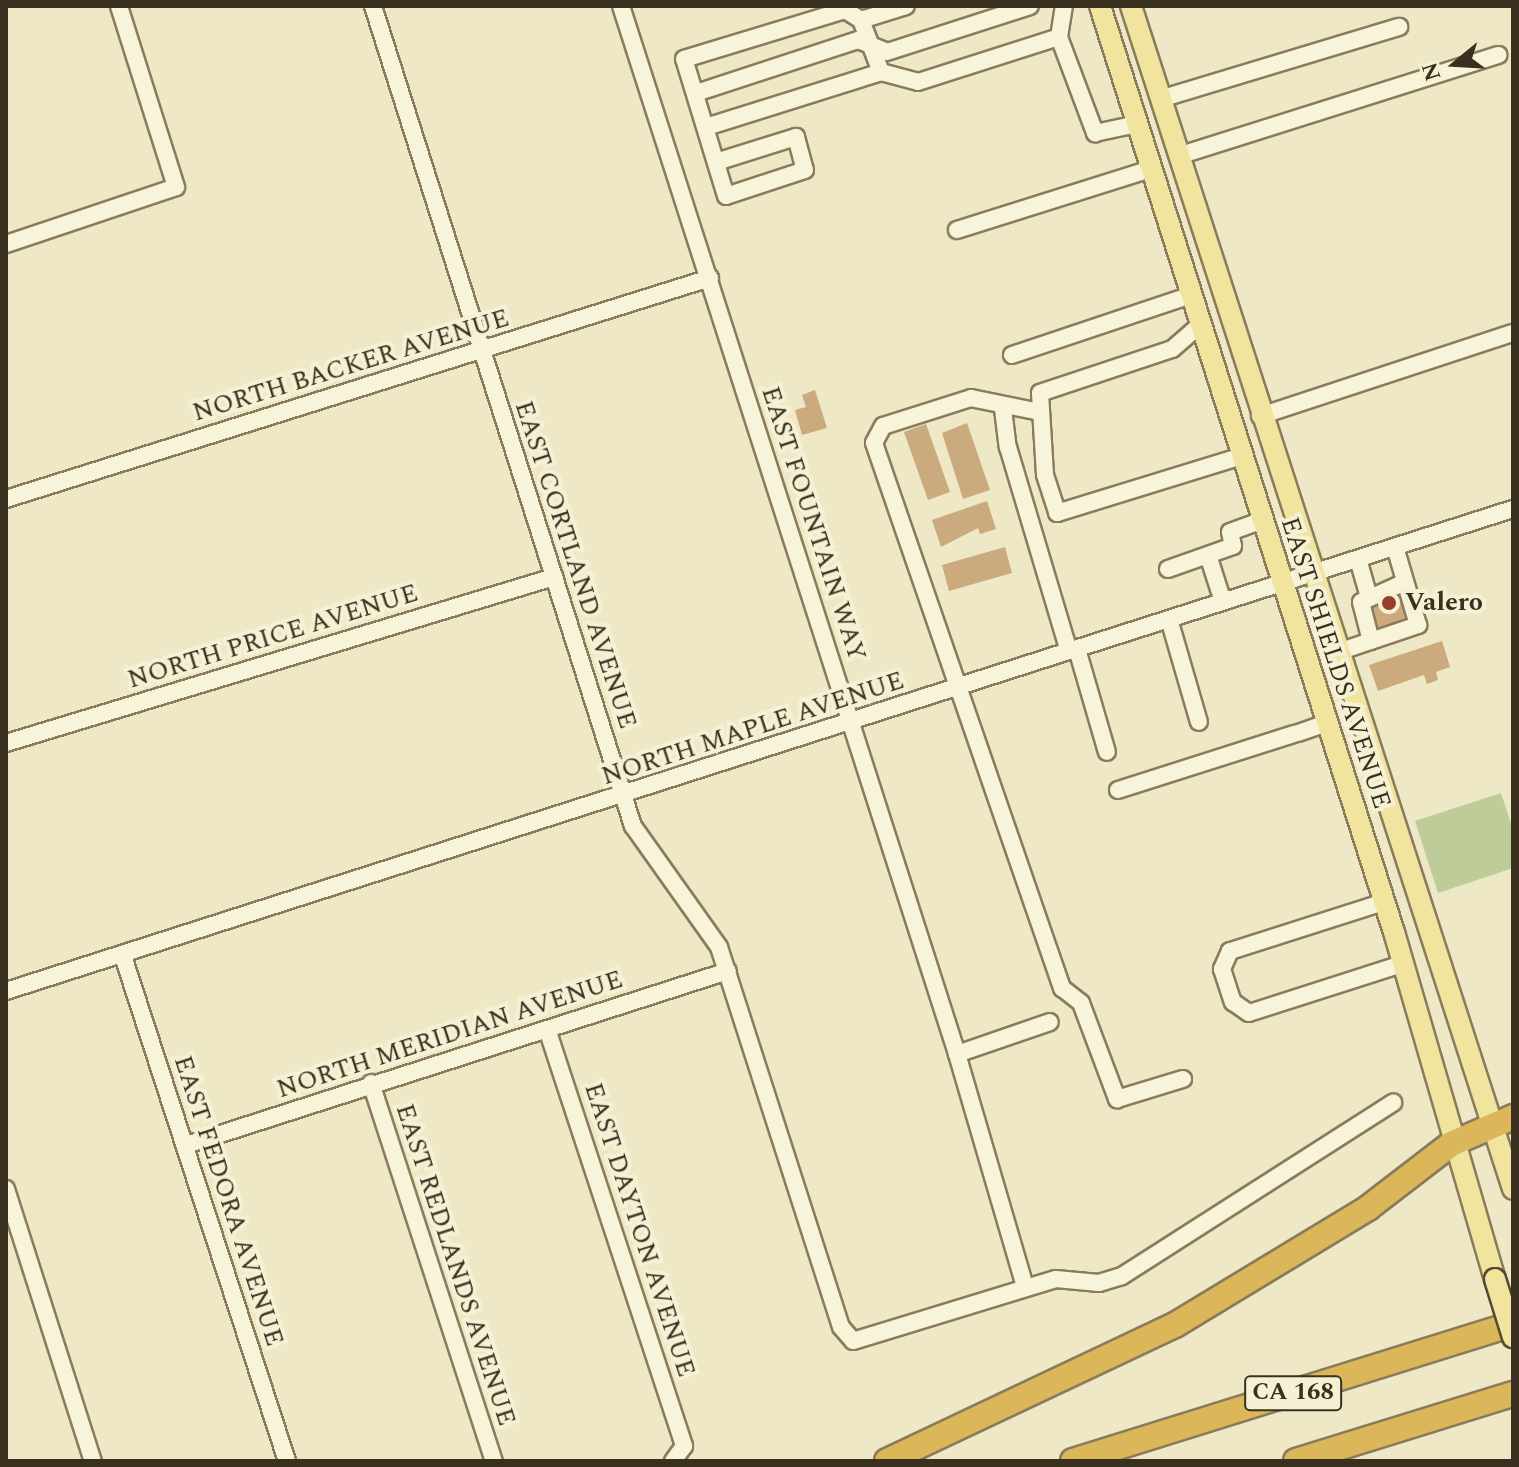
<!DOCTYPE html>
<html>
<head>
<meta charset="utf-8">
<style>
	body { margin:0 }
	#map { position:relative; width:1519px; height:1467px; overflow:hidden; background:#eee8c6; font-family:Spectral,serif }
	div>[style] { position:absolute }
	.green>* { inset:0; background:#becc9a }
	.building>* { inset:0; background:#cbaa7d }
	.roads { filter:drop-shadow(2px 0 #897b5c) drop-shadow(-2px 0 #897b5c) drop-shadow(0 2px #897b5c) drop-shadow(0 -2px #897b5c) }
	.minor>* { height:16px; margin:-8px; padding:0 8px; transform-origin:8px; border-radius:8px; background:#f8f4d9 }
	.major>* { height:20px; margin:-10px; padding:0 10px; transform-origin:10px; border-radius:10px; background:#f0e49f }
	.highway>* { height:24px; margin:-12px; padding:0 12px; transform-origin:12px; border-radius:12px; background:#dbb759 }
	.bridges { filter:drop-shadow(2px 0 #574830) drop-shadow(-2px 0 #574830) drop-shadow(0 2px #574830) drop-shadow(0 -2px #574830) }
	.major-bridge>* { height:20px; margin:-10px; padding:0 10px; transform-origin:10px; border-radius:10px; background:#f0e49f }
	.dots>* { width:22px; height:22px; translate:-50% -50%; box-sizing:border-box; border:4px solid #f5f1d5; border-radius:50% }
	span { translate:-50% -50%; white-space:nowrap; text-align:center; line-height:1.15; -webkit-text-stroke:8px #f5f1d5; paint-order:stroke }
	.shield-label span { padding:2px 6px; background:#f5f1d5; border:2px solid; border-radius:6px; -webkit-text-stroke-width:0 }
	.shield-label { font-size:24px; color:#39301f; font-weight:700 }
	.street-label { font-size:26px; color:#39301f }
	.poi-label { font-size:26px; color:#39301f; font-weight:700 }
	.left { translate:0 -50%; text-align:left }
	.frame { position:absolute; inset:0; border:8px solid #39301f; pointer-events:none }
	.north { position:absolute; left:1415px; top:24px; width:80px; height:80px; -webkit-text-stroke:6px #f5f1d5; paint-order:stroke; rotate:252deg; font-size:22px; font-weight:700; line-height:32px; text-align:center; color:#39301f }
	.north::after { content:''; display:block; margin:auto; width:28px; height:36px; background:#39301f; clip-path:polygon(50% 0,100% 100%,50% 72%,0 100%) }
</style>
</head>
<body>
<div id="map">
	<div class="green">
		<div style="clip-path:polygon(1501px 793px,1513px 830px,1513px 868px,1438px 893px,1415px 821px)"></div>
	</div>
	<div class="building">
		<div style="clip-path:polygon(815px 390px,827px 428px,802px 435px,795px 410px,806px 407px,802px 395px)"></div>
		<div style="clip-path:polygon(967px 423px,990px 490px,963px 499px,942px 433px)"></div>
		<div style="clip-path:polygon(926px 424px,950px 492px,928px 500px,904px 432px)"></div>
		<div style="clip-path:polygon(987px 501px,996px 529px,980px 534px,978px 528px,941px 547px,932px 520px)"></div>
		<div style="clip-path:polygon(1005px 547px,1012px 573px,949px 591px,942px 565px)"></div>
		<div style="clip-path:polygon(1400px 594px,1409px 622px,1372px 633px,1364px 606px)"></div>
		<div style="clip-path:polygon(1442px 641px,1450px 667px,1436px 672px,1438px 680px,1427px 684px,1424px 675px,1378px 691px,1369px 665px)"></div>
	</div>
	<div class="roads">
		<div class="minor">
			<div style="left:373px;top:6px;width:860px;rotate:72.41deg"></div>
			<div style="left:633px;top:826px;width:148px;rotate:54.6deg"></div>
			<div style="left:719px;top:947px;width:399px;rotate:72.2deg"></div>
			<div style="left:841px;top:1327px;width:18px;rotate:49deg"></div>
			<div style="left:853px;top:1341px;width:212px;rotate:-17deg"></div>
			<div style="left:1056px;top:1279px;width:43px;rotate:5.3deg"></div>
			<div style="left:1099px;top:1283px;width:24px;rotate:-17deg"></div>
			<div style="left:1122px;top:1276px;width:322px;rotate:-32.6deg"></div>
			<div style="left:621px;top:6px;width:1101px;rotate:72.22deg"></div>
			<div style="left:957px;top:1054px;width:243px;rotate:73.7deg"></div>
			<div style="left:861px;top:20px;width:47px;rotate:-17.3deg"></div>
			<div style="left:1059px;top:37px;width:103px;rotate:69.4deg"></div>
			<div style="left:1095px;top:133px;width:43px;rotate:-12.1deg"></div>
			<div style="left:696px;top:93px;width:170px;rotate:-18.1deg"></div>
			<div style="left:858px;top:40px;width:31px;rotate:22deg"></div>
			<div style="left:887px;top:52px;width:150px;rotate:-17.8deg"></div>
			<div style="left:1160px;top:99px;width:250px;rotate:-16.8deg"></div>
			<div style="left:706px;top:127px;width:183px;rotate:-17.4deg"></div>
			<div style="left:881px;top:72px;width:38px;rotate:15deg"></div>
			<div style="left:918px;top:82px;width:148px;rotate:-17.7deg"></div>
			<div style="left:1059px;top:37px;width:31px;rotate:-81deg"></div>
			<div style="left:1178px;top:156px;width:336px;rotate:-17.5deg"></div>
			<div style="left:716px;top:162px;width:84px;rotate:-17.4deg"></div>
			<div style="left:796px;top:137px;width:34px;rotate:75deg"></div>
			<div style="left:805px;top:170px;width:83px;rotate:161.8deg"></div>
			<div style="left:726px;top:196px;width:143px;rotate:-107deg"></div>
			<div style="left:684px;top:59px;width:168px;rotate:-16.9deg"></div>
			<div style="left:845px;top:10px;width:19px;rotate:32deg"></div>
			<div style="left:861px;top:20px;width:56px;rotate:69deg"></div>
			<div style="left:957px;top:230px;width:203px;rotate:-17.5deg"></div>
			<div style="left:6px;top:244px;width:179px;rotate:-18.5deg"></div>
			<div style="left:176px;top:187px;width:190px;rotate:-107.5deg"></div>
			<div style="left:1201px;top:324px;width:38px;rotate:139deg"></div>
			<div style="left:1172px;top:349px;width:139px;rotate:161.6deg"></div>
			<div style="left:1040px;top:393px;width:82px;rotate:86.5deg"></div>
			<div style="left:1045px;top:475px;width:40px;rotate:72deg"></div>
			<div style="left:1057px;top:513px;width:194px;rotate:-17.1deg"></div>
			<div style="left:1012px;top:355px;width:189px;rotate:-18.5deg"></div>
			<div style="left:1003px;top:409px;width:38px;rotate:83deg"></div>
			<div style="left:1008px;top:447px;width:213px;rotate:73.4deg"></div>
			<div style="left:1040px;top:412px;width:70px;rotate:-168.5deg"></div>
			<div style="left:971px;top:398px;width:92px;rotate:162.3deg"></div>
			<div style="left:883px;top:426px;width:19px;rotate:118deg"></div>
			<div style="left:874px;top:443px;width:577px;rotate:70.97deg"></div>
			<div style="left:1062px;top:988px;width:24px;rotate:38deg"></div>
			<div style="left:1081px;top:1003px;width:103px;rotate:69.4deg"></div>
			<div style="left:1117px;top:1099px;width:69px;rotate:-16.9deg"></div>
			<div style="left:1260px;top:416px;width:266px;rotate:-18.2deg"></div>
			<div style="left:6px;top:499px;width:738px;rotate:-17.43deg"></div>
			<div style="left:1208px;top:555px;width:49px;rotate:72.3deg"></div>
			<div style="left:1358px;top:559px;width:35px;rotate:74deg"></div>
			<div style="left:1168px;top:569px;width:69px;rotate:-19.5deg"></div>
			<div style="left:1233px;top:546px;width:14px;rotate:-102deg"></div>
			<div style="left:1230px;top:532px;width:35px;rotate:-20deg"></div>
			<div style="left:1169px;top:619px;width:107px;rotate:73.8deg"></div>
			<div style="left:1371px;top:641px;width:40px;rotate:-104.4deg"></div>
			<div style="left:1361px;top:602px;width:48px;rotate:-24.4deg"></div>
			<div style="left:1077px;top:649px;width:107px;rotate:73.8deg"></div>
			<div style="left:1335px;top:653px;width:88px;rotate:-18.6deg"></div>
			<div style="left:1418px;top:625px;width:81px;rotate:-106.4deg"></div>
			<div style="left:1298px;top:733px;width:31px;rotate:-19deg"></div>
			<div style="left:6px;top:743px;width:573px;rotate:-16.85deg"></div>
			<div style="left:1118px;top:790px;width:185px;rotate:-17.7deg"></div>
			<div style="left:1384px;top:902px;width:162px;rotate:162.3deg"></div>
			<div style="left:1230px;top:951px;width:20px;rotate:114deg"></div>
			<div style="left:1222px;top:969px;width:35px;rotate:72deg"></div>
			<div style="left:1233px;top:1002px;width:19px;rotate:35deg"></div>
			<div style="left:1249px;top:1013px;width:161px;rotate:-17.8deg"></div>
			<div style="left:123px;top:956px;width:531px;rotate:72.01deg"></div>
			<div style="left:6px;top:991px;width:1582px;rotate:-17.74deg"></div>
			<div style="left:547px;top:1029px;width:439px;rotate:71.8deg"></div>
			<div style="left:684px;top:1446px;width:19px;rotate:126deg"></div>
			<div style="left:957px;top:1054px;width:98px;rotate:-19deg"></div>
			<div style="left:371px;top:1083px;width:398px;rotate:72deg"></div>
			<div style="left:186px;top:1145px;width:569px;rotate:-17.8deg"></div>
			<div style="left:6px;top:1189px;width:286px;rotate:72.3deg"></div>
		</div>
		<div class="major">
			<div style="left:1100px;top:6px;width:972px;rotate:72.39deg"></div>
			<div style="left:1394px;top:932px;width:361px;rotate:73.8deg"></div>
			<div style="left:1131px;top:6px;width:1243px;rotate:72.1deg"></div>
		</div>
		<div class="highway">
			<div style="left:887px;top:1461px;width:318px;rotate:-25.3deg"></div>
			<div style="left:1175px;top:1325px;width:226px;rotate:-31.2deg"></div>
			<div style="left:1368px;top:1208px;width:105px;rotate:-37.6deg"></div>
			<div style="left:1451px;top:1144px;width:68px;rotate:-23.5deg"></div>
			<div style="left:1073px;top:1461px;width:461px;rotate:-17.3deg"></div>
			<div style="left:1296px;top:1461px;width:227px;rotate:-17.2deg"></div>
		</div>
	</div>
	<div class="bridges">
		<div class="major-bridge">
			<div style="left:1495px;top:1279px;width:61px;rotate:72.8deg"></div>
		</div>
	</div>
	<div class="dots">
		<div style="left:1389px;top:603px;background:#973e2d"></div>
	</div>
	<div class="shield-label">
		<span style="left:1293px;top:1393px">CA 168</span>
	</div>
	<div class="street-label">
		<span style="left:351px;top:366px;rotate:-17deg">NORTH BACKER AVENUE</span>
		<span style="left:813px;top:524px;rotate:72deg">EAST FOUNTAIN WAY</span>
		<span style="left:575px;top:565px;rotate:72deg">EAST CORTLAND AVENUE</span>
		<span style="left:273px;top:637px;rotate:-17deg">NORTH PRICE AVENUE</span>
		<span style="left:1335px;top:663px;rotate:72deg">EAST SHIELDS AVENUE</span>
		<span style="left:753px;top:729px;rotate:-18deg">NORTH MAPLE AVENUE</span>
		<span style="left:450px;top:1035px;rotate:-18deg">NORTH MERIDIAN AVENUE</span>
		<span style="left:228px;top:1201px;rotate:72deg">EAST FEDORA AVENUE</span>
		<span style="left:639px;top:1230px;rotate:72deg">EAST DAYTON AVENUE</span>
		<span style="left:455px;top:1265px;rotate:72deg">EAST REDLANDS AVENUE</span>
	</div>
	<div class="poi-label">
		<span class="left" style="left:1405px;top:603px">Valero</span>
	</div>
	<div class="frame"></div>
	<div class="north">N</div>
</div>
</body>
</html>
